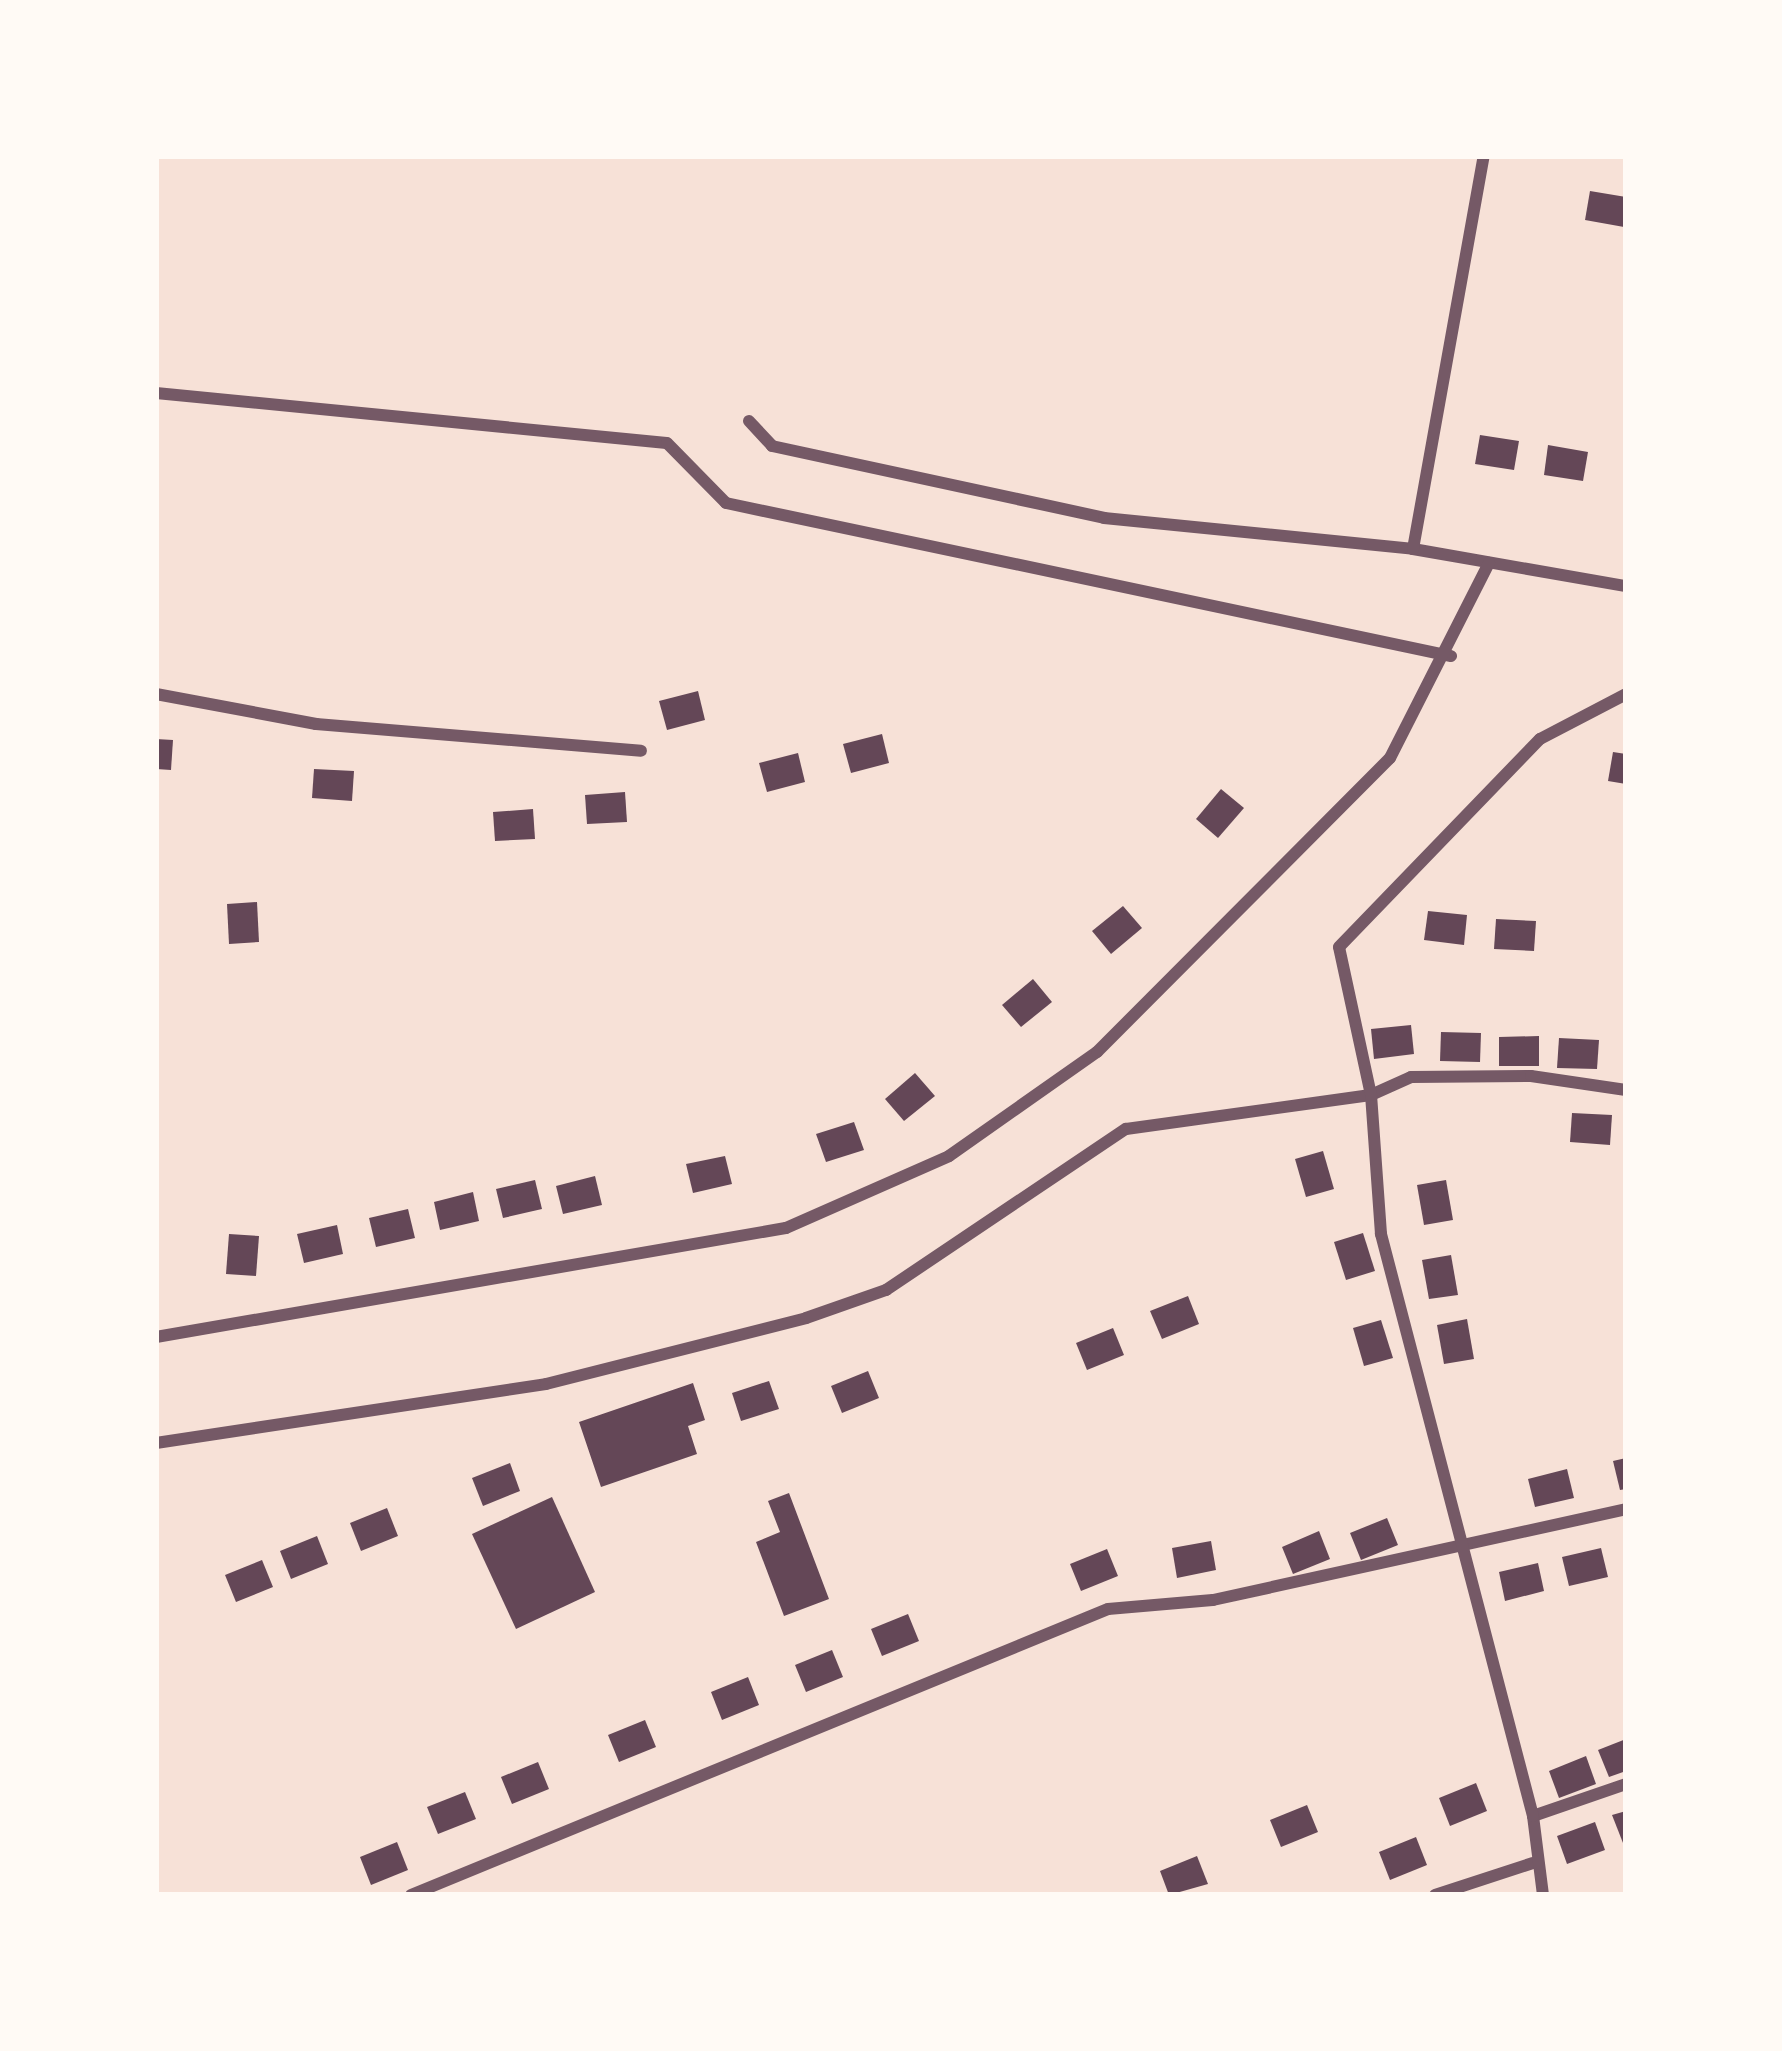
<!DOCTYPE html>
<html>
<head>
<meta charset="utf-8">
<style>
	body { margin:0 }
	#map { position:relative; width:1782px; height:2051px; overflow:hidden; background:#f7e1d7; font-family:"Archivo Narrow",sans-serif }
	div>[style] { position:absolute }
	.building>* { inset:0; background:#644757 }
	.minor>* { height:12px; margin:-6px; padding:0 6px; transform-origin:6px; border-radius:6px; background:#755966 }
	span { translate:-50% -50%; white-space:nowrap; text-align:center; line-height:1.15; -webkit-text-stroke:12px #fffaf5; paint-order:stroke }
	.frame { position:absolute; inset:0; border:159px solid #fffaf5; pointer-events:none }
</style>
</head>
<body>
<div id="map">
	<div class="building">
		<div style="clip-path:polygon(1590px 191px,1626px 197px,1624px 227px,1585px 220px)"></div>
		<div style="clip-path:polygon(1480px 435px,1519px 441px,1514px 470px,1475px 464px)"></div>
		<div style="clip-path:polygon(1548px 445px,1588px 452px,1583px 481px,1544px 475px)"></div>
		<div style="clip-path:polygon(698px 691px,705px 720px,667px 730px,659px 701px)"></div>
		<div style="clip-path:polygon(882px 734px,889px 763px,851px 773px,843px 744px)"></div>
		<div style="clip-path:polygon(156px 739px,173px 740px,171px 770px,156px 769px)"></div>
		<div style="clip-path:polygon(1613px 752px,1626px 754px,1626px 784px,1608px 781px)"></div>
		<div style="clip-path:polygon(798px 753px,805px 782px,767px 792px,759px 763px)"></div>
		<div style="clip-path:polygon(314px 769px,354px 771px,352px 801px,312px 798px)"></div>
		<div style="clip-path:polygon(1221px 789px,1244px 808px,1218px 838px,1196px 819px)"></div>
		<div style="clip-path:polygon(625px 792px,627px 822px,587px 824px,585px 795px)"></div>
		<div style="clip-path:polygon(533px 809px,535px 839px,495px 841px,493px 812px)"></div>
		<div style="clip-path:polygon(257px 902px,259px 942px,229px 944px,227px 904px)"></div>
		<div style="clip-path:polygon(1123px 906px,1142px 928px,1111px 954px,1092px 931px)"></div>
		<div style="clip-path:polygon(1428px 911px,1467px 915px,1464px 945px,1424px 940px)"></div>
		<div style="clip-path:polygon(1496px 919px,1536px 921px,1534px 951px,1494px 949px)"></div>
		<div style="clip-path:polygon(1033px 979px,1052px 1002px,1021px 1027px,1002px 1005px)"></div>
		<div style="clip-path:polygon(1411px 1025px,1414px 1054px,1374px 1059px,1371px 1029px)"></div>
		<div style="clip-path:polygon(1441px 1032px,1481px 1033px,1480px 1062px,1440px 1061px)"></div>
		<div style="clip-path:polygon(1539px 1036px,1539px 1066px,1499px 1066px,1499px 1037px)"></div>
		<div style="clip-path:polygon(1559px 1038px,1599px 1040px,1597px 1069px,1557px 1068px)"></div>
		<div style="clip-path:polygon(915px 1073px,935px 1096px,904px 1121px,885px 1099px)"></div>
		<div style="clip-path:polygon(1572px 1113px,1612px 1115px,1610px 1145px,1570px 1142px)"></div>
		<div style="clip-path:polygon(854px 1122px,864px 1150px,826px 1162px,816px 1134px)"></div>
		<div style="clip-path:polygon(1323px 1151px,1334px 1189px,1306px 1197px,1295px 1159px)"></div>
		<div style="clip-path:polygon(725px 1156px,732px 1184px,693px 1193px,686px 1164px)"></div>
		<div style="clip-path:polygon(595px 1176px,602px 1205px,563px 1214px,556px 1186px)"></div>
		<div style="clip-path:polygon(535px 1180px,542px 1209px,503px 1218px,496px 1189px)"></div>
		<div style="clip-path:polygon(1446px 1180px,1453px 1220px,1424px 1225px,1417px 1185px)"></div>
		<div style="clip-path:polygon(473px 1192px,479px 1221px,440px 1230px,434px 1202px)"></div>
		<div style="clip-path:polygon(408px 1209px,415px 1238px,376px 1247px,369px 1218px)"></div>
		<div style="clip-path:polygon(337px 1225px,343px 1254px,304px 1263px,297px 1234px)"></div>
		<div style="clip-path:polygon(1363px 1233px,1375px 1271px,1346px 1280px,1334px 1242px)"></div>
		<div style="clip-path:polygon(229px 1234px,259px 1236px,256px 1276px,226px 1274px)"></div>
		<div style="clip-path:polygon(1451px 1255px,1458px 1295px,1429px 1299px,1422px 1260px)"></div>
		<div style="clip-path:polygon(1188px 1296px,1199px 1324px,1162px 1339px,1150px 1311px)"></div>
		<div style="clip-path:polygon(1467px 1319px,1474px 1359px,1444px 1364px,1437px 1325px)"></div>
		<div style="clip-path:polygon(1381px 1320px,1393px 1358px,1364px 1366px,1353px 1328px)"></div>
		<div style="clip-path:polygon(1113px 1328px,1124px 1355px,1087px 1370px,1076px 1343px)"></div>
		<div style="clip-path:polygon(868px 1371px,879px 1398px,842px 1413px,831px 1386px)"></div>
		<div style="clip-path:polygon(769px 1381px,779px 1409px,741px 1421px,732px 1393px)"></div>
		<div style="clip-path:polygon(693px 1383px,705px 1420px,688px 1426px,697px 1454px,601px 1487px,579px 1422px)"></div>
		<div style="clip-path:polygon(1626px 1458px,1626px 1489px,1620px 1490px,1613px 1461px)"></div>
		<div style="clip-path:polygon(510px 1463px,520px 1491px,483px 1506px,472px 1478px)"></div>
		<div style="clip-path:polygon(1567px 1469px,1574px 1498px,1535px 1507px,1528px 1479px)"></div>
		<div style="clip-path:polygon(789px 1493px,829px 1599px,784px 1616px,756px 1542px,780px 1532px,768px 1501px)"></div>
		<div style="clip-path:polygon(552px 1497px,595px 1592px,516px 1629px,472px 1534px)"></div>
		<div style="clip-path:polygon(387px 1508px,398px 1536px,361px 1551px,350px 1523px)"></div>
		<div style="clip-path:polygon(1387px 1518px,1398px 1545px,1361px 1560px,1350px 1533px)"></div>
		<div style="clip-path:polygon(1319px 1531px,1330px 1559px,1293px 1574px,1282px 1547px)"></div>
		<div style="clip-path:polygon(317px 1536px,328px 1564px,291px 1579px,280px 1551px)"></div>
		<div style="clip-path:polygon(1211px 1541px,1216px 1570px,1177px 1578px,1172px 1548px)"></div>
		<div style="clip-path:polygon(1601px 1548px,1608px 1577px,1569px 1586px,1562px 1557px)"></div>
		<div style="clip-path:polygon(1107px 1549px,1118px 1576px,1081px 1591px,1070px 1564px)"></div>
		<div style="clip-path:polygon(262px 1560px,273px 1587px,236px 1602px,225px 1575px)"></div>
		<div style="clip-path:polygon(1538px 1563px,1544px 1591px,1505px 1601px,1499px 1572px)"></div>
		<div style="clip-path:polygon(908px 1614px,919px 1641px,882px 1656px,871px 1629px)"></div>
		<div style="clip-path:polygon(832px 1650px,843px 1677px,806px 1692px,795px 1665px)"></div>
		<div style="clip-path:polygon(748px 1677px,759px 1705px,722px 1720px,711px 1692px)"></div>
		<div style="clip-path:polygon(645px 1720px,656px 1747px,619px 1762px,608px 1735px)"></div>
		<div style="clip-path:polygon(1626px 1739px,1626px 1771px,1609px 1777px,1598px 1750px)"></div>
		<div style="clip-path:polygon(1586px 1756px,1596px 1784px,1559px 1798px,1549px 1771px)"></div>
		<div style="clip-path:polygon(538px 1762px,549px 1789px,512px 1804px,501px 1777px)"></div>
		<div style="clip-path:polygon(1476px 1783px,1487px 1811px,1450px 1826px,1439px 1798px)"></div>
		<div style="clip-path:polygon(465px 1792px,476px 1819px,438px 1834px,427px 1807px)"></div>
		<div style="clip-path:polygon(1307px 1805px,1318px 1832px,1281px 1847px,1270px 1820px)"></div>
		<div style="clip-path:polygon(1626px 1811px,1626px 1842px,1623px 1843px,1612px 1815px)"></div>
		<div style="clip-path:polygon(1595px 1822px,1605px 1850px,1567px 1864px,1557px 1836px)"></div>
		<div style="clip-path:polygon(1416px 1837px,1427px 1865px,1390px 1880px,1379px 1852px)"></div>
		<div style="clip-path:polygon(397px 1842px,408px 1870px,371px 1885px,360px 1857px)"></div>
		<div style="clip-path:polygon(1197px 1856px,1208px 1884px,1169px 1895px,1160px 1871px)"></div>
	</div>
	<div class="minor">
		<div style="left:156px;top:393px;width:513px;rotate:5.59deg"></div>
		<div style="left:667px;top:443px;width:84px;rotate:45.5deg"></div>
		<div style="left:726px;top:503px;width:741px;rotate:11.92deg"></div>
		<div style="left:749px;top:421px;width:34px;rotate:47deg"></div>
		<div style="left:772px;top:446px;width:340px;rotate:12.2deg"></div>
		<div style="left:1104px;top:518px;width:311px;rotate:5.7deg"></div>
		<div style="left:1413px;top:549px;width:216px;rotate:9.9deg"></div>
		<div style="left:1413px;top:549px;width:399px;rotate:-79.8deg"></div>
		<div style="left:156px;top:694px;width:163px;rotate:10.6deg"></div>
		<div style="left:316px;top:724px;width:326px;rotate:4.7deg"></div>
		<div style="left:156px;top:1337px;width:639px;rotate:-9.82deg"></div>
		<div style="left:786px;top:1228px;width:178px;rotate:-23.8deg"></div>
		<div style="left:949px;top:1156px;width:181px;rotate:-35.1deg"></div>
		<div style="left:1097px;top:1052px;width:415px;rotate:-45.1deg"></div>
		<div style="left:1390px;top:758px;width:219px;rotate:-63.1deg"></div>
		<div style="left:156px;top:1443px;width:394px;rotate:-8.6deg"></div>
		<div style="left:546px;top:1384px;width:268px;rotate:-14.2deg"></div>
		<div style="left:806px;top:1318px;width:85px;rotate:-19.3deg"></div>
		<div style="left:886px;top:1290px;width:289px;rotate:-33.9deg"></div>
		<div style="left:1126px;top:1129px;width:247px;rotate:-7.9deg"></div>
		<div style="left:1371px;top:1095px;width:44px;rotate:-24.2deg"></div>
		<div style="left:1411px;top:1077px;width:120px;rotate:-0.5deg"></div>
		<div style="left:1531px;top:1076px;width:96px;rotate:8.4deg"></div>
		<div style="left:1533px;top:1816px;width:98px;rotate:-19deg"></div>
		<div style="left:411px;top:1895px;width:753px;rotate:-22.31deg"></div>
		<div style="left:1108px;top:1609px;width:105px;rotate:-4.9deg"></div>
		<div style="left:1213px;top:1600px;width:423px;rotate:-12.4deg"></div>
		<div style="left:1435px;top:1895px;width:103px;rotate:-18.1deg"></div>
		<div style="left:1543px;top:1895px;width:80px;rotate:-97.2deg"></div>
		<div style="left:1533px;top:1816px;width:602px;rotate:-104.64deg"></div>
		<div style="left:1381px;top:1234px;width:139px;rotate:-94.1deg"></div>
		<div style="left:1371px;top:1095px;width:151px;rotate:-102.2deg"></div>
		<div style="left:1339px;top:947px;width:289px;rotate:-46deg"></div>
		<div style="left:1540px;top:739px;width:97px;rotate:-27.6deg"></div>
	</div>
	<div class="frame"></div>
</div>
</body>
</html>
